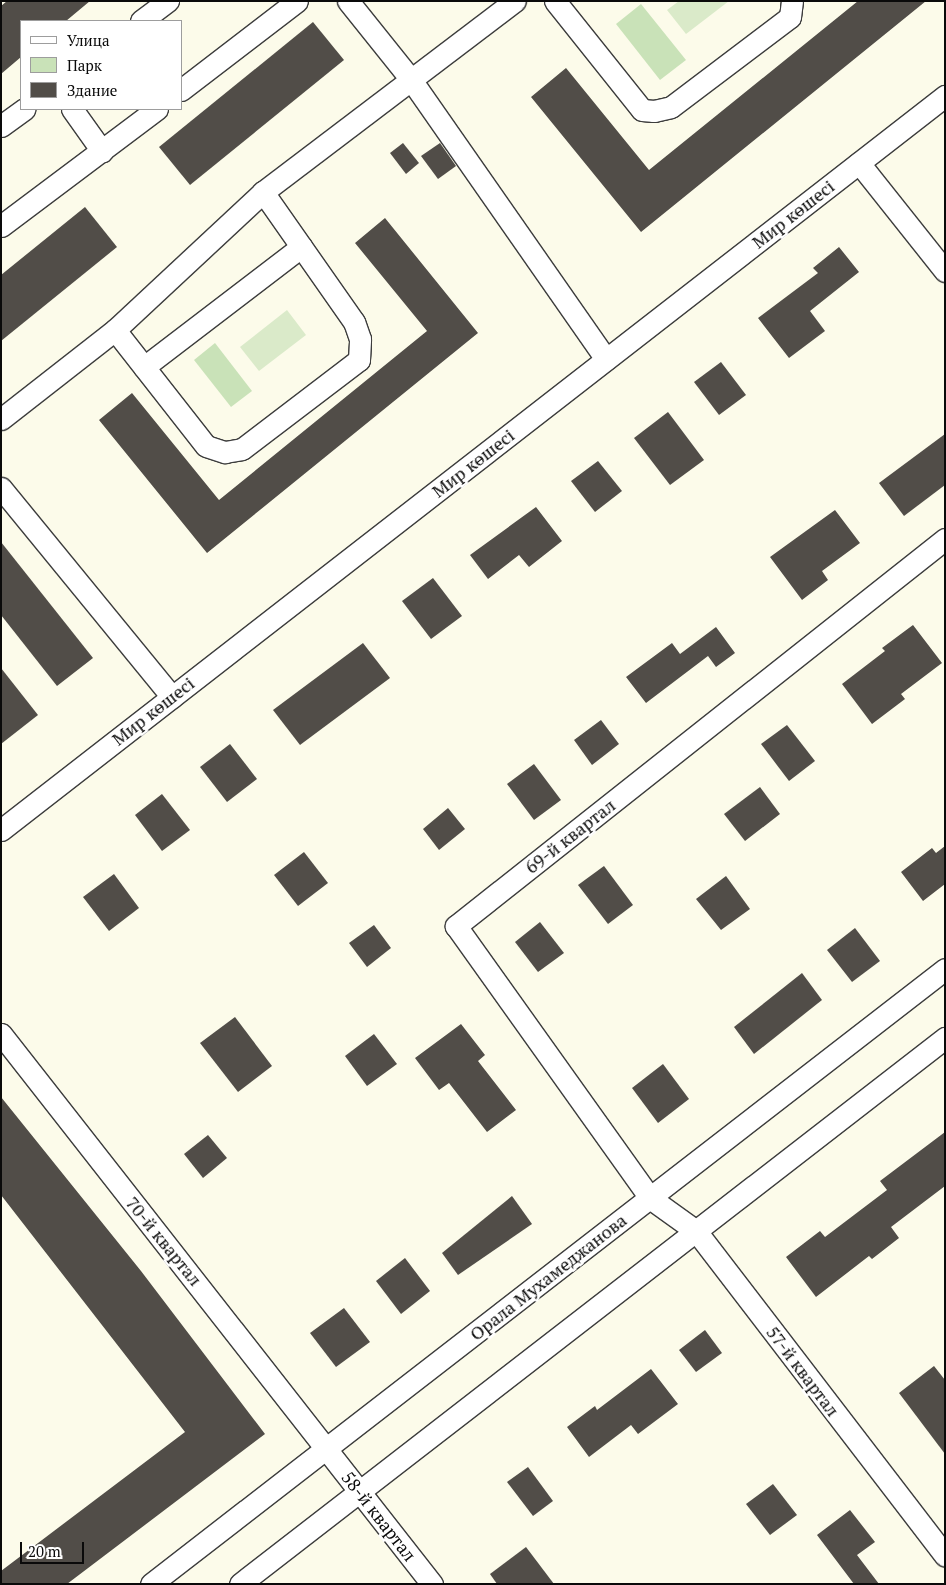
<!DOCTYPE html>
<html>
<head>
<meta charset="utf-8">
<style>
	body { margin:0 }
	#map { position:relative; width:946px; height:1585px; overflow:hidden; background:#fcfbea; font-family:"PT Serif",serif }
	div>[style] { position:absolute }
	.green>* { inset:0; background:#c9e2b8 }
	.pitch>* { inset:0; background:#daeac9 }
	.building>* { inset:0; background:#514d48 }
	.roads { filter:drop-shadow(1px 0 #3d3d3d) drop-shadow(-1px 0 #3d3d3d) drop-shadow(0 1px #3d3d3d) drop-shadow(0 -1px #3d3d3d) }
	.minor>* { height:21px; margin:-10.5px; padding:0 10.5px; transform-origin:10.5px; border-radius:10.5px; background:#fff }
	span { translate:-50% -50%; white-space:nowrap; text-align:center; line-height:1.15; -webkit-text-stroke:5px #fff; paint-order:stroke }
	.street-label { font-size:18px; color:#0a0a0a }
	.frame { position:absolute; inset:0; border:2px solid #0a0a0a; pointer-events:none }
	.legend { position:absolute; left:20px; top:20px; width:162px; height:90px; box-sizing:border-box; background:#fff; border:1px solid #9d9d9d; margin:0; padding:6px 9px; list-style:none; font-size:15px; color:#0a0a0a }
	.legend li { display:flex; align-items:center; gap:10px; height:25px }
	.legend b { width:25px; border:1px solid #9d9d9d }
	.scale { position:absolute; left:20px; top:1542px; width:64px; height:22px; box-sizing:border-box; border:2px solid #0a0a0a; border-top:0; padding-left:6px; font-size:15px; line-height:18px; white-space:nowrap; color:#0a0a0a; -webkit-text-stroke:4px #fff; paint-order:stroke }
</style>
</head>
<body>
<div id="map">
	<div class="green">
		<div style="clip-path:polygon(641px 4px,686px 60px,660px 80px,616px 24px)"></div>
		<div style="clip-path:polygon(215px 343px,252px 391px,231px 407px,194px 360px)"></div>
	</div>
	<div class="pitch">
		<div style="clip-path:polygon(679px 1px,729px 1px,686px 34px,667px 10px)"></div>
		<div style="clip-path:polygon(287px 310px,306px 335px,259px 371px,240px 347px)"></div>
	</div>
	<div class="building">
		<div style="clip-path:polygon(7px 1px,90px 1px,66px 21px,21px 21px,21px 57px,1px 74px,1px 6px)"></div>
		<div style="clip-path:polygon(858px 1px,926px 1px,641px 232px,531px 97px,566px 68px,649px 170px)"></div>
		<div style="clip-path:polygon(313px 22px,344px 60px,190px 185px,159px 147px)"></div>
		<div style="clip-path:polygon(403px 143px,419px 163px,406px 174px,390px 153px)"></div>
		<div style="clip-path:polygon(440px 143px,456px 166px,438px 179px,421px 156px)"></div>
		<div style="clip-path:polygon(85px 207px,117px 247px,1px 341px,1px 275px)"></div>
		<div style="clip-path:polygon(385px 218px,478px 333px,207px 553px,99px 420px,132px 393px,219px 500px,427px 331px,355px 243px)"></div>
		<div style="clip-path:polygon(839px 247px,859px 272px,810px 311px,825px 331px,789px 358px,758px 318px,818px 273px,813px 268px)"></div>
		<div style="clip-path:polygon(721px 362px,746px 395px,719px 415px,694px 382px)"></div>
		<div style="clip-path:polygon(668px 412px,704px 460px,670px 485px,634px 438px)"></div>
		<div style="clip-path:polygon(945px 434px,945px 485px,904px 516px,879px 483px)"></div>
		<div style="clip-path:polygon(598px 461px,622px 491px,595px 512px,571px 481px)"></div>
		<div style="clip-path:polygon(536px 507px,562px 541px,529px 567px,519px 555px,488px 579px,470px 555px)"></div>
		<div style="clip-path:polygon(835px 510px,860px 543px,822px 571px,828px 580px,802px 600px,770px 557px)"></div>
		<div style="clip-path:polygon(1px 542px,93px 658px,57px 686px,1px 615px)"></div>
		<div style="clip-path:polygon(433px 578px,462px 616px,431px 639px,402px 601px)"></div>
		<div style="clip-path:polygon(913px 625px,942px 663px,901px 694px,905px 699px,872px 724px,842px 684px,885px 651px,882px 648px)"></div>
		<div style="clip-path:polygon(716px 627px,735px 653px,716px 667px,708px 656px,646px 703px,626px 677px,672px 643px,680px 654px)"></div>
		<div style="clip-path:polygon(363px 643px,390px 678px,300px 745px,273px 710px)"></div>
		<div style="clip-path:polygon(1px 668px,38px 715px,1px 744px)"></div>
		<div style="clip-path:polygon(601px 720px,619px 744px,592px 765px,574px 740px)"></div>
		<div style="clip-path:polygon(787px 725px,815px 761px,789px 781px,761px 744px)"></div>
		<div style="clip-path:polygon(230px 744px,257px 779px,227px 802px,200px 767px)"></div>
		<div style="clip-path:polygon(534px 764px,561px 800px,534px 820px,507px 784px)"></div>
		<div style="clip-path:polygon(760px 787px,780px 814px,745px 841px,724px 814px)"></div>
		<div style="clip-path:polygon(162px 794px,190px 830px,162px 851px,135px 815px)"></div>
		<div style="clip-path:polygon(448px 808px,465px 829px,439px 850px,423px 829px)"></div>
		<div style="clip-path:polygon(945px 846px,945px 884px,923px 901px,901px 872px,932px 848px,936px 853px)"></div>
		<div style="clip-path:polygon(304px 852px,328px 883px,298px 906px,274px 875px)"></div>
		<div style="clip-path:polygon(604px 866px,633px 905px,608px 924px,578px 885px)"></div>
		<div style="clip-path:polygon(114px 874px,139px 908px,109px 931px,83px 897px)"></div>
		<div style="clip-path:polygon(726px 876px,750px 909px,721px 930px,696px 899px)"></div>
		<div style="clip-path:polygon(540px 922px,564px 953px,538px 972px,515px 942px)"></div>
		<div style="clip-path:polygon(374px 925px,391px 948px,367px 967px,349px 943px)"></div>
		<div style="clip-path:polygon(855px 928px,880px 961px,852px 982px,827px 950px)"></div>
		<div style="clip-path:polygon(802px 973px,822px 1000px,754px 1054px,734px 1027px)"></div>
		<div style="clip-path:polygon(235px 1017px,272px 1066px,238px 1092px,200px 1043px)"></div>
		<div style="clip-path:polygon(461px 1024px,485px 1055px,478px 1061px,516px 1110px,487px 1132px,449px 1083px,439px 1090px,415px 1058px)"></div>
		<div style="clip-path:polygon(374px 1034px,397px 1064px,367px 1086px,345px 1056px)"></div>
		<div style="clip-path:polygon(663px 1064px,689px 1099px,658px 1123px,632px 1088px)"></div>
		<div style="clip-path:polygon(1px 1097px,141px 1271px,265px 1434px,67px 1584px,1px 1584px,1px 1571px,185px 1432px,1px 1195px)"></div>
		<div style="clip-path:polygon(945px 1132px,945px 1186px,891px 1227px,899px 1238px,872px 1259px,869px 1256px,816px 1297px,786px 1257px,820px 1231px,825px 1237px,887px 1190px,880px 1181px)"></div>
		<div style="clip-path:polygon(208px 1135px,227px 1158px,203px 1178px,184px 1154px)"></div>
		<div style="clip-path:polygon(512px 1196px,532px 1224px,458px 1275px,442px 1253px)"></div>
		<div style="clip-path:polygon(405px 1258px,430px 1291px,401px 1314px,376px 1281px)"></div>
		<div style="clip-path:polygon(344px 1308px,370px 1342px,336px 1367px,310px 1333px)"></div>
		<div style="clip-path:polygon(705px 1330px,722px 1353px,696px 1372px,679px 1350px)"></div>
		<div style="clip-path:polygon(934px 1366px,945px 1380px,945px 1454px,899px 1393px)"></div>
		<div style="clip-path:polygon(651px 1369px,678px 1404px,638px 1434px,631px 1425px,589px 1457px,567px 1427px,595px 1406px,597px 1410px)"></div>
		<div style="clip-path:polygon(528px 1467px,553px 1501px,533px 1516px,507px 1482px)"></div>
		<div style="clip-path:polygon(773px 1484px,797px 1515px,770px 1535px,746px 1504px)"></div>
		<div style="clip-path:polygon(850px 1510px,875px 1542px,857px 1555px,879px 1584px,854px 1584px,817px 1535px)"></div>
		<div style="clip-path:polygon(526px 1547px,554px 1584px,497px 1584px,490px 1574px)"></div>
	</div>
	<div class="roads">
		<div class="minor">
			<div style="left:348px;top:1px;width:102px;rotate:51.3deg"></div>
			<div style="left:412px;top:81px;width:339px;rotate:55.1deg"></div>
			<div style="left:555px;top:1px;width:139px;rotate:51.4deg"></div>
			<div style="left:642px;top:110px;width:12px;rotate:5deg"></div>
			<div style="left:654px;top:111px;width:17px;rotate:-13deg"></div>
			<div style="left:671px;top:107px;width:149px;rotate:-37.1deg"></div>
			<div style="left:790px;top:17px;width:16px;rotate:-83deg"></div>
			<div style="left:141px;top:21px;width:34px;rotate:-37deg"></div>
			<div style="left:181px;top:90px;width:146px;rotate:-37.5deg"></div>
			<div style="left:72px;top:109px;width:52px;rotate:54.5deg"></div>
			<div style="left:1px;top:126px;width:29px;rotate:-36deg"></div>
			<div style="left:859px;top:163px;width:138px;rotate:51.5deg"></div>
			<div style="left:1px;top:226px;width:195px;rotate:-36.9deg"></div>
			<div style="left:115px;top:330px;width:147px;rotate:51.9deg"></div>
			<div style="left:206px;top:446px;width:20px;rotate:18deg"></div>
			<div style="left:225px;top:452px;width:17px;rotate:-10deg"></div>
			<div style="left:242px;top:449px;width:147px;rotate:-37.3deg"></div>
			<div style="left:359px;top:360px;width:21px;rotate:-87deg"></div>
			<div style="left:360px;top:339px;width:18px;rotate:-109deg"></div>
			<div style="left:354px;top:322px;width:159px;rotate:-125deg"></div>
			<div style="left:144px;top:367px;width:198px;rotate:-37.4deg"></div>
			<div style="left:1px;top:419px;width:145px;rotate:-38deg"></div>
			<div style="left:115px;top:330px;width:202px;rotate:-43deg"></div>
			<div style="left:263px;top:192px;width:316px;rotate:-37.2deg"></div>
			<div style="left:1px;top:488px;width:270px;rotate:50.7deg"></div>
			<div style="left:945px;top:539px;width:624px;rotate:141.64deg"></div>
			<div style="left:456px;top:926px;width:334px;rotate:54.5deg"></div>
			<div style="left:650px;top:1198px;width:57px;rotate:35.7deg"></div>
			<div style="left:696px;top:1231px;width:409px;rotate:52.5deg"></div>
			<div style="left:1px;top:830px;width:1196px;rotate:-37.87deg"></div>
			<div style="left:1px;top:1034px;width:699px;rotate:51.92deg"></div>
			<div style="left:151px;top:1584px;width:1004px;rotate:-37.76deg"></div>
			<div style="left:240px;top:1584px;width:892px;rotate:-37.76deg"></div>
		</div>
	</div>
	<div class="street-label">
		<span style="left:793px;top:214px;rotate:-38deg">Мир көшесі</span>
		<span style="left:473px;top:463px;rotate:-38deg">Мир көшесі</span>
		<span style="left:153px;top:711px;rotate:-38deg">Мир көшесі</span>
		<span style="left:570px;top:836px;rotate:-38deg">69-й квартал</span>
		<span style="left:164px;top:1241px;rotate:51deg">70-й квартал</span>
		<span style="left:548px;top:1277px;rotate:-38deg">Орала Мухамеджанова</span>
		<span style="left:803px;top:1371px;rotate:53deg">57-й квартал</span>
		<span style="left:379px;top:1516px;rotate:52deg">58-й квартал</span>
	</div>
	<div class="frame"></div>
	<ul class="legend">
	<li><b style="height:6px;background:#fff"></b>Улица</li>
	<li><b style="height:14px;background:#c9e2b8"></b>Парк</li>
	<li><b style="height:14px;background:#514d48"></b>Здание</li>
	</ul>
	<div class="scale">20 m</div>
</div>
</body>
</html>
